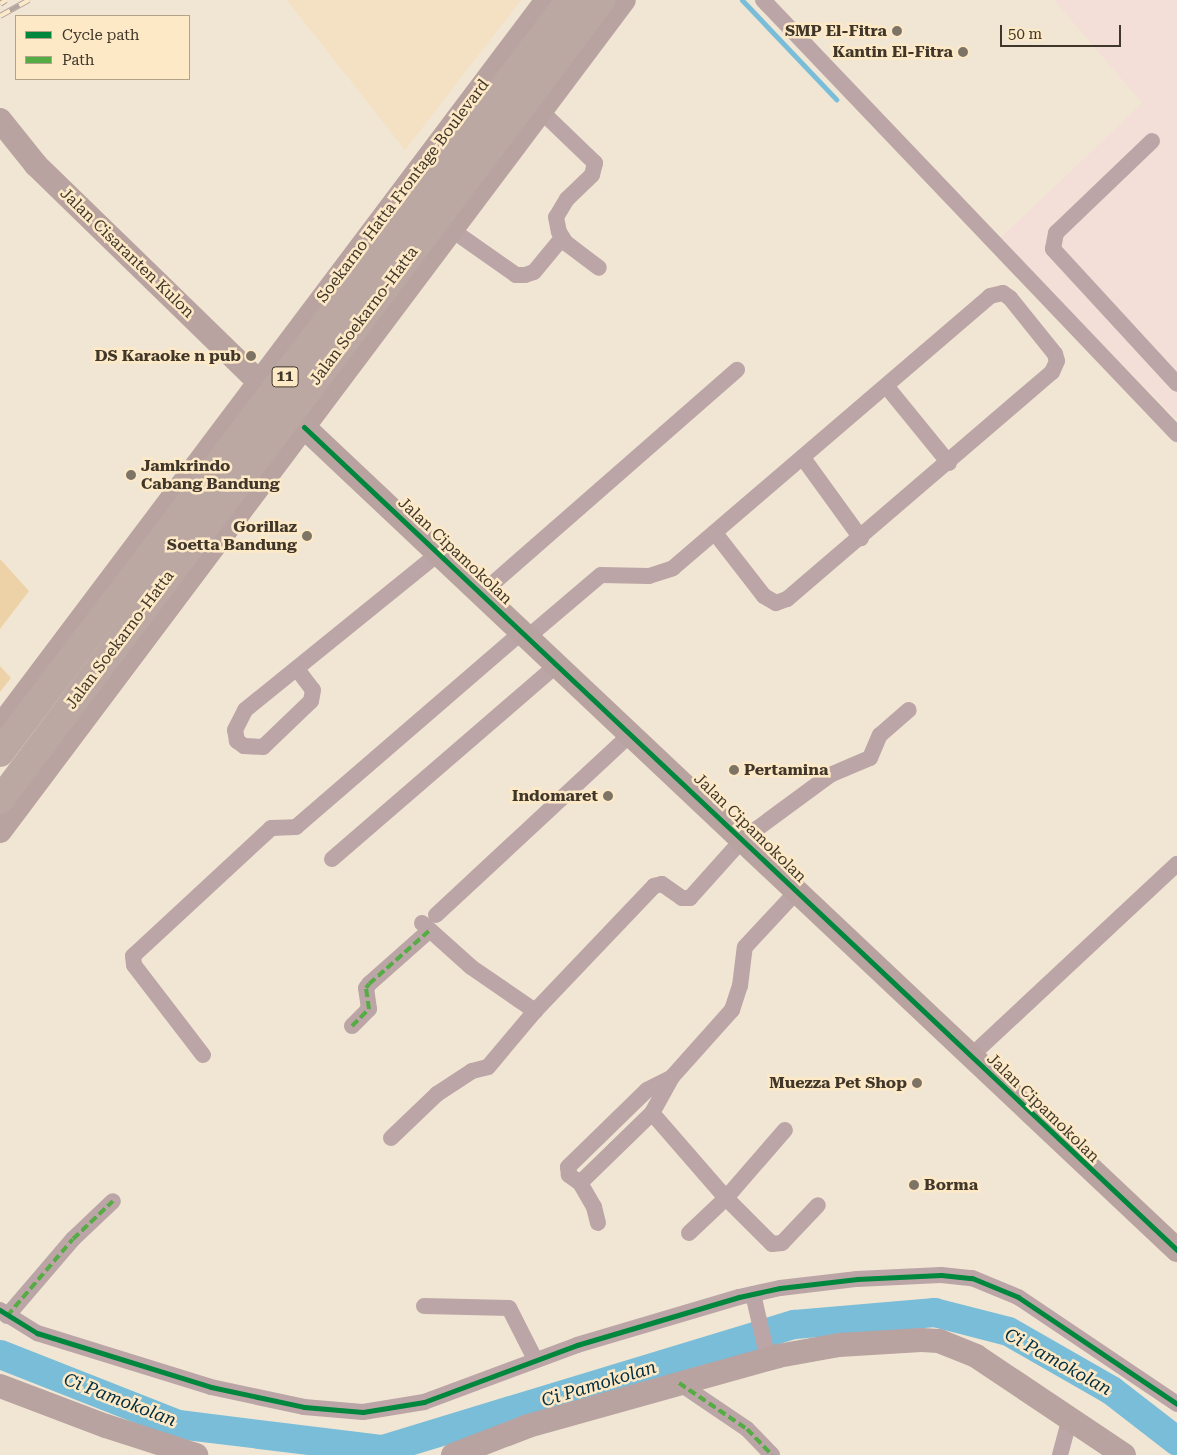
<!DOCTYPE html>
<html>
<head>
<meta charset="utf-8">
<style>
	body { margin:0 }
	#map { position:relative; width:1177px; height:1455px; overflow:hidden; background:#f1e6d4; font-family:"Roboto Serif",serif }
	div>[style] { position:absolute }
	.built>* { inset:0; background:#f4e0c2 }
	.education>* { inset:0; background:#f3dfd8 }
	.green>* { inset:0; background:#edd2a7 }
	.stream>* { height:5px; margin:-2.5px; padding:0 2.5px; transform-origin:2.5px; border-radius:2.5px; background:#79bdd8 }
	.river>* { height:29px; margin:-14.5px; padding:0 14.5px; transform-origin:14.5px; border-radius:14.5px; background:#79bdd8 }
	.street>* { height:16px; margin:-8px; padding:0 8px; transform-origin:8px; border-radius:8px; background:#bba5a6 }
	.secondary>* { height:24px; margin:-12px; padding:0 12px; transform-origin:12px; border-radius:12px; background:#b9a3a1 }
	.highway>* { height:28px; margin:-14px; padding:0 14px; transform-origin:14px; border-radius:14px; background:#bba8a3 }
	.rail>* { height:5.5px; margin-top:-2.75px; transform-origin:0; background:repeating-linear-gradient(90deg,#fee9c7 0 11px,#b3a59f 0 22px); box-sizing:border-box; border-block:1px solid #b3a59f }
	.quiet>* { height:4px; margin-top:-2px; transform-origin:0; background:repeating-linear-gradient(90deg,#56ac44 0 8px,transparent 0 12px) }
	.cycleway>* { height:5px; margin:-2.5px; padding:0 2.5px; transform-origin:2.5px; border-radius:2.5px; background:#00873e }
	.dots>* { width:14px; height:14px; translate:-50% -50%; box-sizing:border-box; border:2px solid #fee9c7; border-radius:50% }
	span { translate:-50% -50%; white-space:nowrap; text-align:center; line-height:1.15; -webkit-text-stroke:5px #fee9c7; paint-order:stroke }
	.shield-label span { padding:1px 4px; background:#fee9c7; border:1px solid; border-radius:4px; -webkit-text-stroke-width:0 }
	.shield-label { font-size:15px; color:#40372a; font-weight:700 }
	.poi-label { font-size:16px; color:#40372a; font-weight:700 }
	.right { translate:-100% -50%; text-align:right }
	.left { translate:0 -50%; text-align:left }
	.street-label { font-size:16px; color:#40372a }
	.water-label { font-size:18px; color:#002e41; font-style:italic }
	.legend { position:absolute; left:15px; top:15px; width:175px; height:65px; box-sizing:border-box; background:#fee9c7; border:1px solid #b2a288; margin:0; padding:6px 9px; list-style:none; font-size:15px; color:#40372a }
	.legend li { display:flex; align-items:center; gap:10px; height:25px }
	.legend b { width:25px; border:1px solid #b2a288 }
	.scale { position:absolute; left:1000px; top:25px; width:121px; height:22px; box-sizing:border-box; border:2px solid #40372a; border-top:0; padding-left:6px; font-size:15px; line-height:18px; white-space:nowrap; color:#40372a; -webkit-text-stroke:4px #fee9c7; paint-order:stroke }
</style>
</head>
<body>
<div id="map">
	<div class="built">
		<div style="clip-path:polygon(287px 0,521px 0,405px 150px)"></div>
	</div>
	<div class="education">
		<div style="clip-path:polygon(1054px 0,1177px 0,1177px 419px,998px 240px,1142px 103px)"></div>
	</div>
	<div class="green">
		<div style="clip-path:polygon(0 559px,29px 591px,0 629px)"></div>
		<div style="clip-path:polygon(0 666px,11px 678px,0 692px)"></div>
	</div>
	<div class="stream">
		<div style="left:742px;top:0;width:137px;rotate:46.5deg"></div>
	</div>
	<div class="river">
		<div style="left:0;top:1354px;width:191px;rotate:21.5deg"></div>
		<div style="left:178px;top:1424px;width:206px;rotate:7deg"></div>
		<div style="left:382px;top:1449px;width:431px;rotate:-16.9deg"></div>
		<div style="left:794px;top:1324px;width:141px;rotate:-4.9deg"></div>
		<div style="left:934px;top:1312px;width:76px;rotate:14.4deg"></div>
		<div style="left:1008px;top:1331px;width:119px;rotate:29.8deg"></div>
		<div style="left:1111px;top:1390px;width:83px;rotate:37.7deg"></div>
	</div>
	<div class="street">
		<div style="left:763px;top:0;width:600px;rotate:46.35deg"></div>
		<div style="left:541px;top:111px;width:75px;rotate:43.9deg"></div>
		<div style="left:595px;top:163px;width:12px;rotate:104deg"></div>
		<div style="left:592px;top:175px;width:35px;rotate:136deg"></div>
		<div style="left:567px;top:199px;width:21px;rotate:121deg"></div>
		<div style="left:556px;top:217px;width:15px;rotate:79deg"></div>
		<div style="left:559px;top:232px;width:13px;rotate:58deg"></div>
		<div style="left:566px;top:243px;width:41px;rotate:37.1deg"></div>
		<div style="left:1152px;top:141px;width:133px;rotate:136.2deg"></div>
		<div style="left:1056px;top:233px;width:16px;rotate:101deg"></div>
		<div style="left:1053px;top:249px;width:183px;rotate:47.4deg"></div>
		<div style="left:452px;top:230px;width:78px;rotate:35.1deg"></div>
		<div style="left:516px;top:275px;width:9px"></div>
		<div style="left:525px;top:275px;width:9px;rotate:-18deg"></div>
		<div style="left:534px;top:272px;width:44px;rotate:-50.5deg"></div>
		<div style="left:887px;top:387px;width:98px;rotate:50.8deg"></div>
		<div style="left:803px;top:458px;width:99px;rotate:54.1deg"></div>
		<div style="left:482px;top:593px;width:339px;rotate:-41.2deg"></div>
		<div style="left:529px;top:636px;width:94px;rotate:-40.3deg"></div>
		<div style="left:601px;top:575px;width:48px;rotate:1.2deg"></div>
		<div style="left:649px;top:576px;width:25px;rotate:-18deg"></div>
		<div style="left:673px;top:568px;width:418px;rotate:-40.6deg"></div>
		<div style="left:990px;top:296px;width:13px;rotate:-13deg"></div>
		<div style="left:1003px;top:293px;width:9px;rotate:36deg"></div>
		<div style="left:1010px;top:298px;width:72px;rotate:51.2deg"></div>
		<div style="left:1055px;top:354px;width:7px;rotate:74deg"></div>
		<div style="left:1057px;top:361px;width:12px;rotate:114deg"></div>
		<div style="left:1052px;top:372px;width:349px;rotate:139.4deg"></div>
		<div style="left:787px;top:599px;width:12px;rotate:160deg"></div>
		<div style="left:776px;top:603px;width:14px;rotate:-150deg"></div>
		<div style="left:764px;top:596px;width:80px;rotate:-127.9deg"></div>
		<div style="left:297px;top:669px;width:26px;rotate:53deg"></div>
		<div style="left:313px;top:690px;width:11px;rotate:100deg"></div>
		<div style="left:311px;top:701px;width:66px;rotate:136.2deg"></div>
		<div style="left:263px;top:747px;width:19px;rotate:-177deg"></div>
		<div style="left:244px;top:746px;width:9px;rotate:-144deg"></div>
		<div style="left:237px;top:741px;width:11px;rotate:-100deg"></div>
		<div style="left:235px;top:730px;width:22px;rotate:-63deg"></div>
		<div style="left:245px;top:710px;width:250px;rotate:-39deg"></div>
		<div style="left:332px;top:859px;width:300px;rotate:-40.8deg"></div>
		<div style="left:436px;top:915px;width:267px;rotate:-42.9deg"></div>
		<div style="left:422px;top:923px;width:66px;rotate:41.9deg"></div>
		<div style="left:471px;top:967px;width:78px;rotate:34.5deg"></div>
		<div style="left:535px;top:1011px;width:173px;rotate:-46.4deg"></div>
		<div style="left:654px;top:886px;width:8px;rotate:-14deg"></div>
		<div style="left:662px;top:884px;width:24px;rotate:35deg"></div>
		<div style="left:682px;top:898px;width:8px"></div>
		<div style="left:690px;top:898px;width:79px;rotate:-48.1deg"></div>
		<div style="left:743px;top:839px;width:108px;rotate:-36.3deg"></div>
		<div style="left:830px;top:775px;width:43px;rotate:-23deg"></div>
		<div style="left:870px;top:758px;width:25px;rotate:-67deg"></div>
		<div style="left:880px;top:735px;width:38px;rotate:-41deg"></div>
		<div style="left:352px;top:1026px;width:24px;rotate:-45deg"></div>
		<div style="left:369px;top:1009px;width:21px;rotate:-98deg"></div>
		<div style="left:366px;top:988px;width:5px;rotate:-53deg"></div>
		<div style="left:369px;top:984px;width:81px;rotate:-41.5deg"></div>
		<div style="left:203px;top:1055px;width:113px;rotate:-127.5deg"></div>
		<div style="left:134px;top:965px;width:9px;rotate:-96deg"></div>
		<div style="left:133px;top:956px;width:188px;rotate:-42.8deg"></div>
		<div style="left:271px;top:828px;width:25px;rotate:-2deg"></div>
		<div style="left:296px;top:827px;width:300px;rotate:-40.8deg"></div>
		<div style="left:971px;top:1056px;width:282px;rotate:-43deg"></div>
		<div style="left:652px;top:1113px;width:113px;rotate:49deg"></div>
		<div style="left:726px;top:1198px;width:65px;rotate:45deg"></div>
		<div style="left:772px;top:1244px;width:10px;rotate:-6deg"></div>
		<div style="left:782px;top:1243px;width:52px;rotate:-46.5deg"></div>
		<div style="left:391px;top:1138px;width:64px;rotate:-43.7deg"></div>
		<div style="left:437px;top:1094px;width:42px;rotate:-33.3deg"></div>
		<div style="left:472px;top:1071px;width:16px;rotate:-14deg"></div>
		<div style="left:488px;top:1067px;width:73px;rotate:-50deg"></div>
		<div style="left:580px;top:1183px;width:100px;rotate:-44.2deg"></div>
		<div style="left:652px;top:1113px;width:41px;rotate:-60.9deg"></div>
		<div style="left:672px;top:1077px;width:90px;rotate:-48.2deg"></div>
		<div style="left:732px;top:1010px;width:25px;rotate:-72deg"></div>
		<div style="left:740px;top:986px;width:39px;rotate:-83deg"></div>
		<div style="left:745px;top:947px;width:76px;rotate:-47.1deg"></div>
		<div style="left:598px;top:1223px;width:16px;rotate:-104deg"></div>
		<div style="left:594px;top:1207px;width:28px;rotate:-120deg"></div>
		<div style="left:580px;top:1183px;width:14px;rotate:-144deg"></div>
		<div style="left:569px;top:1175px;width:8px;rotate:-97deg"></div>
		<div style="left:568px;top:1167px;width:110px;rotate:-44.3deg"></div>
		<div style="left:647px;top:1090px;width:28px;rotate:-27deg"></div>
		<div style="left:689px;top:1233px;width:51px;rotate:-43.4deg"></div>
		<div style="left:726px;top:1198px;width:90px;rotate:-49.1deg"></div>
		<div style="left:753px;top:1294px;width:67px;rotate:77deg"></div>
		<div style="left:424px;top:1306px;width:85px;rotate:1.3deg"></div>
		<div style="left:509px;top:1308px;width:57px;rotate:63deg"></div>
		<div style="left:0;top:1310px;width:44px;rotate:31.9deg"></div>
		<div style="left:37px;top:1333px;width:182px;rotate:17.2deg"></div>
		<div style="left:211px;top:1387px;width:95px;rotate:12.1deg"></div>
		<div style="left:304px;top:1407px;width:59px;rotate:4.8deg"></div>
		<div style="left:363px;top:1412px;width:62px;rotate:-9.3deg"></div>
		<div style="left:424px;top:1402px;width:163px;rotate:-20.4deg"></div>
		<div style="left:577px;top:1345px;width:169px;rotate:-16.5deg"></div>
		<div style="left:739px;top:1297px;width:42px;rotate:-12.4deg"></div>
		<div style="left:780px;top:1288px;width:78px;rotate:-6.7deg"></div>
		<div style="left:857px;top:1279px;width:84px;rotate:-2.7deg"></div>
		<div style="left:941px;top:1275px;width:31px;rotate:6deg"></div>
		<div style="left:972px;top:1278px;width:50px;rotate:22.4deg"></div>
		<div style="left:1018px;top:1297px;width:192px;rotate:33.9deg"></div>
		<div style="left:7px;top:1316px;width:101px;rotate:-49.4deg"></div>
		<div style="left:73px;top:1239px;width:55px;rotate:-43.5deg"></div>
		<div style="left:679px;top:1383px;width:82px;rotate:34.1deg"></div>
		<div style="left:747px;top:1429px;width:36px;rotate:46deg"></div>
		<div style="left:1060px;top:1455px;width:35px;rotate:-75deg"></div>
	</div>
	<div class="secondary">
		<div style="left:0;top:120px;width:58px;rotate:51.3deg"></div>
		<div style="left:36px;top:165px;width:311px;rotate:44.2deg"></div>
		<div style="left:304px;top:427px;width:1200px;rotate:43.31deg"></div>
		<div style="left:0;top:727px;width:910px;rotate:-53.04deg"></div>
		<div style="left:0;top:831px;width:1039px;rotate:-53.1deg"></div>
		<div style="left:0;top:1386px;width:113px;rotate:20.7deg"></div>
		<div style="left:106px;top:1426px;width:95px;rotate:17.9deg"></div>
		<div style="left:453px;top:1455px;width:80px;rotate:-21.1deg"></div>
		<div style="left:528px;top:1426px;width:260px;rotate:-15.6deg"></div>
		<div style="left:778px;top:1356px;width:62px;rotate:-10.2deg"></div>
		<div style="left:839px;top:1345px;width:82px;rotate:-3.5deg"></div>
		<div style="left:921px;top:1340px;width:18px;rotate:3deg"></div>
		<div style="left:939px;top:1341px;width:40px;rotate:22deg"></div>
		<div style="left:976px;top:1356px;width:178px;rotate:33.8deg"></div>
	</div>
	<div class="highway">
		<div style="left:0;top:753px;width:944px;rotate:-52.88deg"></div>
		<div style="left:0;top:800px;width:1001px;rotate:-53.08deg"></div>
	</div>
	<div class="rail">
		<div style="left:0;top:4px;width:7px;rotate:-34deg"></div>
		<div style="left:0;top:16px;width:33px;rotate:-29deg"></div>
	</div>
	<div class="quiet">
		<div style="left:352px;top:1026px;width:24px;rotate:-45deg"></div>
		<div style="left:369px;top:1009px;width:21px;rotate:-98deg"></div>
		<div style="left:366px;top:988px;width:5px;rotate:-53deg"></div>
		<div style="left:369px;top:984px;width:81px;rotate:-41.5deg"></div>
		<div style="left:7px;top:1316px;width:101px;rotate:-49.4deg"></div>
		<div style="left:73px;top:1239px;width:55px;rotate:-43.5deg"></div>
		<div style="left:679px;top:1383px;width:82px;rotate:34.1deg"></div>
		<div style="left:747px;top:1429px;width:36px;rotate:46deg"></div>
	</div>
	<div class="cycleway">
		<div style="left:304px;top:427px;width:1200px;rotate:43.31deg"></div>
		<div style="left:0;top:1310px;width:44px;rotate:31.9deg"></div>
		<div style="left:37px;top:1333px;width:182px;rotate:17.2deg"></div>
		<div style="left:211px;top:1387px;width:95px;rotate:12.1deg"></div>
		<div style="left:304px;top:1407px;width:59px;rotate:4.8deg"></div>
		<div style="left:363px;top:1412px;width:62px;rotate:-9.3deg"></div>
		<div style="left:424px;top:1402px;width:163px;rotate:-20.4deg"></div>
		<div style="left:577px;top:1345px;width:169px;rotate:-16.5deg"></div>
		<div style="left:739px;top:1297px;width:42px;rotate:-12.4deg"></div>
		<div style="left:780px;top:1288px;width:78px;rotate:-6.7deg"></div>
		<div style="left:857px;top:1279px;width:84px;rotate:-2.7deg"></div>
		<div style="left:941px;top:1275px;width:31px;rotate:6deg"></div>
		<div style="left:972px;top:1278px;width:50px;rotate:22.4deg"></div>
		<div style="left:1018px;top:1297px;width:192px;rotate:33.9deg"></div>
	</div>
	<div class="dots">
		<div style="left:897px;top:31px;background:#7e7466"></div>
		<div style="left:963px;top:52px;background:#7e7466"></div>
		<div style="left:251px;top:356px;background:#7e7466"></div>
		<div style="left:131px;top:475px;background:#7e7466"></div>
		<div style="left:307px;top:536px;background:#7e7466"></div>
		<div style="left:734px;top:770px;background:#7e7466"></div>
		<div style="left:608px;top:796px;background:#7e7466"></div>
		<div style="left:917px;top:1083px;background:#7e7466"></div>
		<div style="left:914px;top:1185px;background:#7e7466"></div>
	</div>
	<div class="shield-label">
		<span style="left:285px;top:377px">11</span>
	</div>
	<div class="poi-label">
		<span class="right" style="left:887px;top:31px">SMP El-Fitra</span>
		<span class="right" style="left:953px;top:52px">Kantin El-Fitra</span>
		<span class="right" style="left:241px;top:356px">DS Karaoke n pub</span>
		<span class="left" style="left:141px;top:475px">Jamkrindo<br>Cabang Bandung</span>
		<span class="right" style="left:297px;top:536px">Gorillaz<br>Soetta Bandung</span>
		<span class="left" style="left:744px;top:770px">Pertamina</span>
		<span class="right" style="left:598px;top:796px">Indomaret</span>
		<span class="right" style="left:907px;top:1083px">Muezza Pet Shop</span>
		<span class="left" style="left:924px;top:1185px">Borma</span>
	</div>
	<div class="street-label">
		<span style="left:403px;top:191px;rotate:-53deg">Soekarno Hatta Frontage Boulevard</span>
		<span style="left:127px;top:253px;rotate:44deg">Jalan Cisaranten Kulon</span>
		<span style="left:364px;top:316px;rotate:-53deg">Jalan Soekarno-Hatta</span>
		<span style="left:455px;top:551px;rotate:43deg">Jalan Cipamokolan</span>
		<span style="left:120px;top:640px;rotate:-53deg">Jalan Soekarno-Hatta</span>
		<span style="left:750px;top:828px;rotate:44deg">Jalan Cipamokolan</span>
		<span style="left:1043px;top:1108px;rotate:44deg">Jalan Cipamokolan</span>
	</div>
	<div class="water-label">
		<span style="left:1058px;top:1362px;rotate:29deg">Ci Pamokolan</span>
		<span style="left:599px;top:1384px;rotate:-17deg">Ci Pamokolan</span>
		<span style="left:120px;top:1400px;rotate:21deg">Ci Pamokolan</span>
	</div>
	<ul class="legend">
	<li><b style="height:6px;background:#00873e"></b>Cycle path</li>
	<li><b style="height:6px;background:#56ac44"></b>Path</li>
	</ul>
	<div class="scale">50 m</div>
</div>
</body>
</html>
